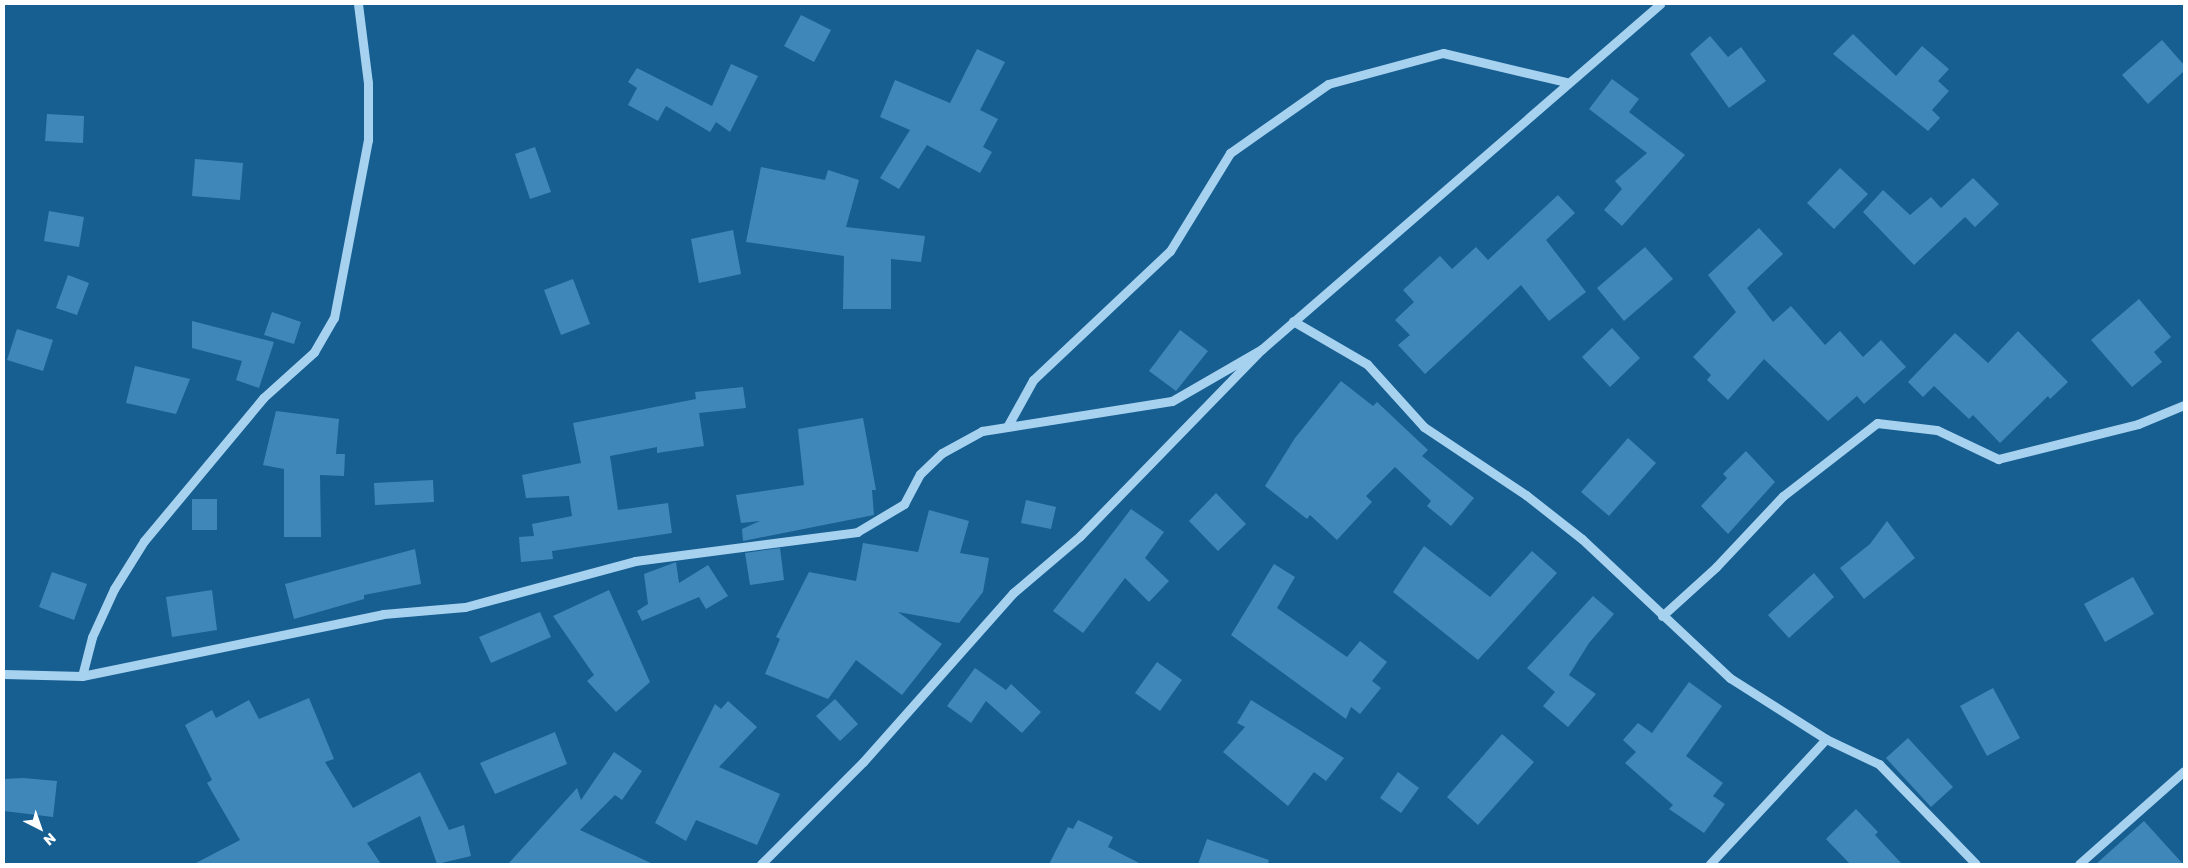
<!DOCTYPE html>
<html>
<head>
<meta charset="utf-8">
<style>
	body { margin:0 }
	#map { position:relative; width:2188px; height:868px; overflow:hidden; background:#175e91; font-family:"Golos Text",sans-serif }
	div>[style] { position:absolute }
	.building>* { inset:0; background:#4087b9 }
	.minor>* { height:9px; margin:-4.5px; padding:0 4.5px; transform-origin:4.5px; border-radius:4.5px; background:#a6d2f0 }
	span { translate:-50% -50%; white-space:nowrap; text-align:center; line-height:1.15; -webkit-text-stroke:5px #175e91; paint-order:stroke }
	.frame { position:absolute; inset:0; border:5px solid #fff; pointer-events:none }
	.north { position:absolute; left:15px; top:803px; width:50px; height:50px; -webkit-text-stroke:4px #175e91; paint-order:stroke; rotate:139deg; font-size:14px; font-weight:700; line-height:20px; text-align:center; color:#fff }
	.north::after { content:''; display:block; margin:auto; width:18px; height:22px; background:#fff; clip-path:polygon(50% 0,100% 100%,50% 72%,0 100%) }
</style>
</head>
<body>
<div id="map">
	<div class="building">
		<div style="clip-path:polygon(801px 15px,831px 30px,814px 62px,784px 46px)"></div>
		<div style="clip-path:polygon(1853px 34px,1896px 76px,1922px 46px,1949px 69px,1938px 81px,1949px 91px,1932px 110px,1940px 118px,1928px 131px,1833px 54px)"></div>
		<div style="clip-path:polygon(1710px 36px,1728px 57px,1741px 47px,1766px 81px,1729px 108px,1690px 54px)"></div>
		<div style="clip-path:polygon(2162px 40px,2184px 65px,2184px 71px,2148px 104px,2122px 75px)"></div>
		<div style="clip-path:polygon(977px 49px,1005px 62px,980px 110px,998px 119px,983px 147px,992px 152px,980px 173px,927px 145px,899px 189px,880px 178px,910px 130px,880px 117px,895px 80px,950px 103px)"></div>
		<div style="clip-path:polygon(731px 64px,758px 76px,730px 132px,716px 122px,710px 132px,666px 106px,658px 121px,628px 105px,637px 88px,628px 82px,637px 68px,712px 106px)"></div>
		<div style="clip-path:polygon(1612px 79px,1639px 99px,1629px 112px,1685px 155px,1622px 226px,1604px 210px,1622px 189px,1615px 181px,1647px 153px,1589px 109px)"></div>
		<div style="clip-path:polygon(47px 114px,84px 116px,83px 143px,45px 141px)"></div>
		<div style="clip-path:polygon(535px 147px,551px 192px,530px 199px,515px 154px)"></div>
		<div style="clip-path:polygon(195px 159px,243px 163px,240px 200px,192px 196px)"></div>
		<div style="clip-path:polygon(761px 167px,825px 180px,828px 170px,859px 180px,846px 227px,925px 236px,921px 262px,891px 259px,891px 309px,843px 309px,844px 256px,746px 242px)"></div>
		<div style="clip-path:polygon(1840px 168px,1868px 194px,1834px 229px,1807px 203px)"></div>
		<div style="clip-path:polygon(1973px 178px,1999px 204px,1975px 227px,1965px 217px,1914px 265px,1863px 212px,1883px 190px,1910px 215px,1931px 197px,1941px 208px)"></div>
		<div style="clip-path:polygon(1558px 195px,1575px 213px,1546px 240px,1586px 292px,1549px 321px,1521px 285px,1425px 374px,1398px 345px,1410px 335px,1395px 320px,1414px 302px,1403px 290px,1440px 256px,1452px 269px,1476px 247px,1488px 260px)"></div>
		<div style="clip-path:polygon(49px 211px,84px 217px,79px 247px,44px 241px)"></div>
		<div style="clip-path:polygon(1759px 228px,1783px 254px,1747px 288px,1773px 322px,1791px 306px,1825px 345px,1840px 331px,1863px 357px,1881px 340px,1906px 367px,1864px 404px,1857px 396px,1828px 421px,1764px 359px,1728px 400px,1707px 380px,1711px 375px,1693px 357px,1736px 312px,1708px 275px)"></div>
		<div style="clip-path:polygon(733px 230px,741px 274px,699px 283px,691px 239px)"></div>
		<div style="clip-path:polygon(1645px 247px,1673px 279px,1624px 321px,1597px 288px)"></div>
		<div style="clip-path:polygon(68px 275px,89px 283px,77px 315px,56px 308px)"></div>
		<div style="clip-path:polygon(573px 279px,590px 324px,561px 335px,544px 290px)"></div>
		<div style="clip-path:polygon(2139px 299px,2171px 337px,2154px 352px,2162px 362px,2132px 387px,2091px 340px)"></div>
		<div style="clip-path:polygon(272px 312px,301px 322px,294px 344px,264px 335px)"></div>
		<div style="clip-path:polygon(192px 321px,274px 342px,259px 388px,236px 380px,242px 361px,192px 348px)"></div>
		<div style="clip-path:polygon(1612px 328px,1640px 358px,1610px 387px,1582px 357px)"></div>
		<div style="clip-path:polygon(17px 329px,53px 340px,43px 371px,7px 360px)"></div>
		<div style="clip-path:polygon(1180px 330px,1208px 351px,1176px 391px,1149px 371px)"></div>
		<div style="clip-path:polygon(2018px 331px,2068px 382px,2050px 399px,2048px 396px,2000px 443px,1973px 415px,1969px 419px,1934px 386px,1923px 397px,1908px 382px,1955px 333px,1988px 363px)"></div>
		<div style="clip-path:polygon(135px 366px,190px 379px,176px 414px,126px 403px)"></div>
		<div style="clip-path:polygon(1341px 381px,1373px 406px,1377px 402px,1428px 450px,1422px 456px,1474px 498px,1451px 526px,1427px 506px,1431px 501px,1395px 467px,1366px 496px,1372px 502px,1337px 540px,1310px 515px,1307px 519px,1265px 486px,1295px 438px)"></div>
		<div style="clip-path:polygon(743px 387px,746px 408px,699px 413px,704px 446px,657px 453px,657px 447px,610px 456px,618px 510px,668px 503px,672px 533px,552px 551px,553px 559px,521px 562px,519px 537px,534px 536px,532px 524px,572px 516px,569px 496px,526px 498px,522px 475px,581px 463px,573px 423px,696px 399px,695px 392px)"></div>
		<div style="clip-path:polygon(276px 411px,339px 419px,336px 454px,345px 454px,344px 476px,320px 475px,321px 537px,284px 537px,284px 469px,263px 465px)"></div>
		<div style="clip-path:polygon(863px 418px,876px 490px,872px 490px,874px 515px,743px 541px,742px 529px,760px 521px,741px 523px,736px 495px,804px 485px,798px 429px)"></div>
		<div style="clip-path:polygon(1628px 438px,1656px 463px,1609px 516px,1581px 492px)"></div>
		<div style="clip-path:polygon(1746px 451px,1775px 482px,1728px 534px,1701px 506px,1727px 478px,1723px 474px)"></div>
		<div style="clip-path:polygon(433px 480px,434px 502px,375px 505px,374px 483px)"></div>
		<div style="clip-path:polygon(1216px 493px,1246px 524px,1218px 551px,1189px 521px)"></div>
		<div style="clip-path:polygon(192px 499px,217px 499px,217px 530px,192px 530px)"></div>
		<div style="clip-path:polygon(1026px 500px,1056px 507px,1051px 529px,1021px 523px)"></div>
		<div style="clip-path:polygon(1131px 509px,1164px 532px,1145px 558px,1169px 581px,1149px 602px,1125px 578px,1083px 633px,1053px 611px)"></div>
		<div style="clip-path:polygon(929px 510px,969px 521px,960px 553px,989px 558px,983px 592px,959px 623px,898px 612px,942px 644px,902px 695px,856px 660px,828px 699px,765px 674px,780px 639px,776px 637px,809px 572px,856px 581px,863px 543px,918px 552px)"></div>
		<div style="clip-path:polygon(1887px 521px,1915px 558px,1864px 599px,1840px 568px,1870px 544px)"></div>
		<div style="clip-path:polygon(1424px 546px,1490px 597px,1532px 551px,1557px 573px,1478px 660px,1393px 592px)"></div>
		<div style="clip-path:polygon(780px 548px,784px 580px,750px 585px,745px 553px)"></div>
		<div style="clip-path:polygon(415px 549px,421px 584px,364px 595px,364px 599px,294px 619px,285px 584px)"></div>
		<div style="clip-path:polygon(676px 562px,679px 583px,708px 565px,728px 596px,706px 609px,699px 597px,642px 621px,637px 611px,648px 604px,644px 574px)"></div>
		<div style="clip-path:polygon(1274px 564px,1295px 577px,1277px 608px,1347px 657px,1360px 641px,1387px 662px,1372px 681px,1381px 688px,1360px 714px,1351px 707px,1346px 719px,1231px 635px)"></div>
		<div style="clip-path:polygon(52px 572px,87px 584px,74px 620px,39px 607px)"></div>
		<div style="clip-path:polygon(1814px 573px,1834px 597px,1789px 638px,1768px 615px)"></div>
		<div style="clip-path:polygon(2133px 577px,2154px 614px,2105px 642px,2084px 604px)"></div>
		<div style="clip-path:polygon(212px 590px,217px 630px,172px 637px,166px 597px)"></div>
		<div style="clip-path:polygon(609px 590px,650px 682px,616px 712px,587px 681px,594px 675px,553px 616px)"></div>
		<div style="clip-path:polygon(1593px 596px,1614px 614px,1589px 643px,1569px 675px,1596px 694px,1568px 727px,1543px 706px,1555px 692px,1527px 668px)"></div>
		<div style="clip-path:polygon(540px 612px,551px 637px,491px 663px,479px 637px)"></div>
		<div style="clip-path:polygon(1157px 662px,1182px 680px,1160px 711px,1135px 693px)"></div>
		<div style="clip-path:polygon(975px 668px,1006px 690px,1011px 684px,1041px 712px,1022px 733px,986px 701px,971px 723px,947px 706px)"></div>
		<div style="clip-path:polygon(1689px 682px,1722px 706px,1686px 756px,1723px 783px,1713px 796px,1725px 804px,1704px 833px,1669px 809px,1673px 805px,1625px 763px,1636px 752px,1623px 740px,1638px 723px,1652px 733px)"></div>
		<div style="clip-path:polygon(1993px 688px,2020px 738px,1987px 756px,1960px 706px)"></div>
		<div style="clip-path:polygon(309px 698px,334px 759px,325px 762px,353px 808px,420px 772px,449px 830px,464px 825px,471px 856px,437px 864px,420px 816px,367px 843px,381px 864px,194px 864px,240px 840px,207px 783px,212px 780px,185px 725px,212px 710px,216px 718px,249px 700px,259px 719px)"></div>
		<div style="clip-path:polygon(835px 699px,858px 724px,840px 741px,816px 716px)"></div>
		<div style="clip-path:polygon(1251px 700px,1344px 758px,1326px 781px,1314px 772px,1288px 806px,1223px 752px,1245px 727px,1237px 723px)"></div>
		<div style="clip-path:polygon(728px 701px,757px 727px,719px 767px,780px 794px,757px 845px,696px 820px,686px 841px,655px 823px,715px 704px,721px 709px)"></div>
		<div style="clip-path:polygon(555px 732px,567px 764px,495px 794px,480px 763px)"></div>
		<div style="clip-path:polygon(1502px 734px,1534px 762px,1478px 825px,1447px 797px)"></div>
		<div style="clip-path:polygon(1908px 738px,1953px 787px,1931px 807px,1886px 758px)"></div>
		<div style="clip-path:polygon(614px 752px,642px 771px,622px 800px,615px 795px,580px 830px,653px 864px,508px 864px,577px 788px,581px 800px)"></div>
		<div style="clip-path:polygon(1398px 772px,1419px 788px,1401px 813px,1380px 798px)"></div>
		<div style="clip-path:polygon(23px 778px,57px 781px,53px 817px,4px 811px,4px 779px)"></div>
		<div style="clip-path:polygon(1856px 809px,1878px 832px,1875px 835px,1902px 864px,1850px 864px,1826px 839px)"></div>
		<div style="clip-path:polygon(1078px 820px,1113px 837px,1108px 847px,1141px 864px,1049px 864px,1068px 827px,1073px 829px)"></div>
		<div style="clip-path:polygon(2144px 821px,2183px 864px,2096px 864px)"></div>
		<div style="clip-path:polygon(1207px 839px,1269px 860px,1268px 864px,1198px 864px)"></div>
	</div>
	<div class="minor">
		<div style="left:1293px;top:321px;width:86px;rotate:30.2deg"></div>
		<div style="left:1367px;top:364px;width:85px;rotate:47.9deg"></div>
		<div style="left:1424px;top:427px;width:123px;rotate:33.7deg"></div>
		<div style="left:1526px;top:495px;width:71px;rotate:38.2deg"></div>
		<div style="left:1582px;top:539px;width:203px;rotate:43.2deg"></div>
		<div style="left:1730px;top:678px;width:114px;rotate:32.4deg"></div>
		<div style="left:1826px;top:739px;width:171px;rotate:132.9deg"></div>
		<div style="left:1007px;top:427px;width:54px;rotate:-61deg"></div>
		<div style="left:1033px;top:380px;width:188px;rotate:-43.3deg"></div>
		<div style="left:1170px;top:251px;width:115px;rotate:-58.5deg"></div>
		<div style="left:1230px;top:153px;width:120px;rotate:-35.1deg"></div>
		<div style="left:1328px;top:84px;width:119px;rotate:-15.1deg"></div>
		<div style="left:1443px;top:53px;width:126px;rotate:13.3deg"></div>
		<div style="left:1662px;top:616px;width:73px;rotate:-42.2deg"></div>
		<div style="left:1716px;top:567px;width:98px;rotate:-46.7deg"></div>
		<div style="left:1783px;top:496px;width:119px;rotate:-37.8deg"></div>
		<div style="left:1877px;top:423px;width:60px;rotate:6.7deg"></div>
		<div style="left:1937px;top:430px;width:68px;rotate:25.4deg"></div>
		<div style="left:1998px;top:459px;width:144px;rotate:-14deg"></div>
		<div style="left:2138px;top:424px;width:50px;rotate:-22.4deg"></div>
		<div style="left:4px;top:674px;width:78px;rotate:1.5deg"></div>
		<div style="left:82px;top:676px;width:307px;rotate:-11.6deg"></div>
		<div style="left:383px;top:614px;width:82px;rotate:-4.9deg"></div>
		<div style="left:465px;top:607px;width:176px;rotate:-15.1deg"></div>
		<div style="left:635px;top:561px;width:224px;rotate:-7.4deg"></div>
		<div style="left:857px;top:532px;width:55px;rotate:-30.8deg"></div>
		<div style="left:904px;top:504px;width:34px;rotate:-62deg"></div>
		<div style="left:920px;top:474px;width:30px;rotate:-44deg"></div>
		<div style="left:942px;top:453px;width:46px;rotate:-28.8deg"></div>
		<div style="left:982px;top:431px;width:192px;rotate:-9deg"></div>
		<div style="left:1172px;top:401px;width:104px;rotate:-30deg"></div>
		<div style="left:82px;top:676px;width:40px;rotate:-75.6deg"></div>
		<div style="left:92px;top:637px;width:53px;rotate:-65.4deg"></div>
		<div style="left:114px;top:589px;width:57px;rotate:-58deg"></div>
		<div style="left:144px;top:541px;width:186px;rotate:-50.2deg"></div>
		<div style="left:263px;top:398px;width:69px;rotate:-42deg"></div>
		<div style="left:314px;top:352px;width:39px;rotate:-60deg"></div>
		<div style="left:334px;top:318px;width:181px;rotate:-79.2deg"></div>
		<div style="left:368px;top:140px;width:57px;rotate:-90deg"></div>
		<div style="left:368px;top:83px;width:80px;rotate:-97.2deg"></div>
		<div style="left:1826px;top:739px;width:59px;rotate:25.3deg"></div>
		<div style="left:1879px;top:764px;width:139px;rotate:45.9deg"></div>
		<div style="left:761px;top:864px;width:144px;rotate:-45deg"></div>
		<div style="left:863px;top:762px;width:226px;rotate:-48.4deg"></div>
		<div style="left:1013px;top:593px;width:88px;rotate:-40.4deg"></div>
		<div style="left:1080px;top:536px;width:261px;rotate:-45.8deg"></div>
		<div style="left:1262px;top:349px;width:527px;rotate:-40.92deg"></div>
		<div style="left:2079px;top:864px;width:140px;rotate:-41.5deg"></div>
	</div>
	<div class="frame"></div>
	<div class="north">N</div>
</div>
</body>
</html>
